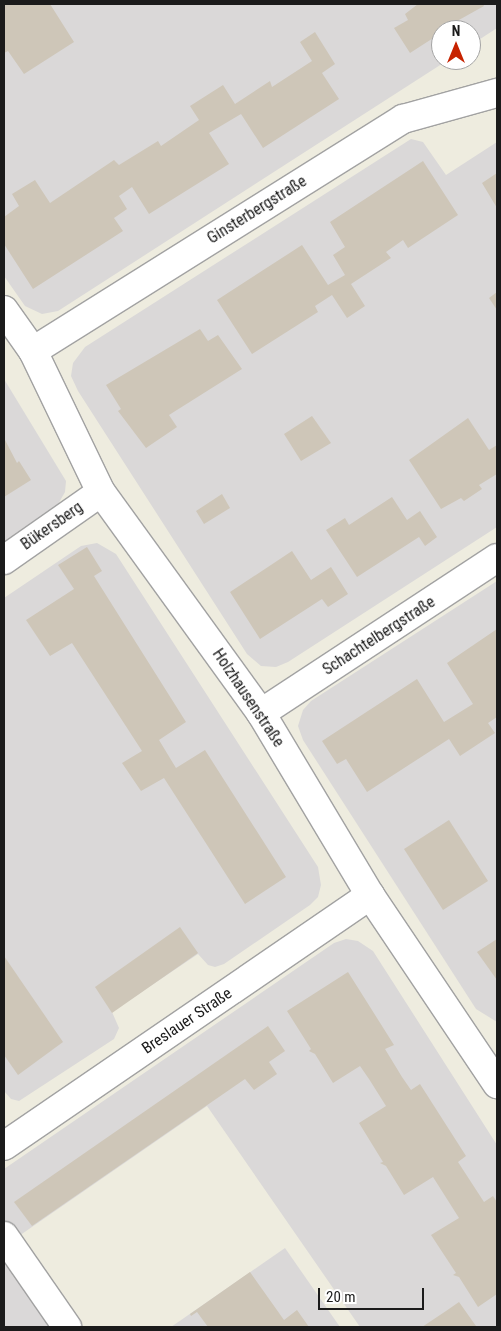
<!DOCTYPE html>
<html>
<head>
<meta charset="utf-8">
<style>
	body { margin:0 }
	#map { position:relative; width:501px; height:1331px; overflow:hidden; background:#eeecdf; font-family:"Roboto Condensed",sans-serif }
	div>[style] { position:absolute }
	.residential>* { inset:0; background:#dad8d8 }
	.building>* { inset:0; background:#cec6b8 }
	.roads { filter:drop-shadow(1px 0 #a2a2a2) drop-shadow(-1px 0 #a2a2a2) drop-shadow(0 1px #a2a2a2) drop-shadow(0 -1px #a2a2a2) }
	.minor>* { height:28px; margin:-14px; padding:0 14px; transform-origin:14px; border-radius:14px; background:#fff }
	span { translate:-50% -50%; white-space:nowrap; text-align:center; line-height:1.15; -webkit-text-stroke:4px #fff; paint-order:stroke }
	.street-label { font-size:16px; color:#1b1b1b }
	.frame { position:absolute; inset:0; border:5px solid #1b1b1b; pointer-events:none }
	.north { position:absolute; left:431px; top:20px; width:50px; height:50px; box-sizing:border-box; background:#fff; border:1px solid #a4a4a4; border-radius:50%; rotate:0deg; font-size:14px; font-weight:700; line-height:20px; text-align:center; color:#1b1b1b }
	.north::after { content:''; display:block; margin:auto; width:18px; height:22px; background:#c72300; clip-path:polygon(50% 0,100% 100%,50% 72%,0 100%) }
	.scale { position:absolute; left:318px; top:1288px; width:106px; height:22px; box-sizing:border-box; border:2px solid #1b1b1b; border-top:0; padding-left:6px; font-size:15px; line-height:18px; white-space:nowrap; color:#1b1b1b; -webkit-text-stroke:4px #fff; paint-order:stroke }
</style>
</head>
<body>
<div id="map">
	<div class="residential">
		<div style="clip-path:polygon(4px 4px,497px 4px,497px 28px,471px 45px,471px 30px,441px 30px,441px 60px,448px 60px,58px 311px,42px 314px,25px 306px,4px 276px)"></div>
		<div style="clip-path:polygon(411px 139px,423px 142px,446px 175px,497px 142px,497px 527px,288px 662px,276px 667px,261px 666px,247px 654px,78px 391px,71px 376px,73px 363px,85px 347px)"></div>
		<div style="clip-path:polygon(4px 379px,66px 481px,65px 492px,57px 506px,4px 543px)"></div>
		<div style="clip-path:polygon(97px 543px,116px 554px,318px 867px,321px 885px,318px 897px,310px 905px,224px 964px,215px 967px,208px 965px,198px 954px,112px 1012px,119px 1028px,114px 1039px,19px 1101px,11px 1099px,4px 1091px,4px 598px,81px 546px)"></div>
		<div style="clip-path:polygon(497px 581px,497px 1022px,476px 1009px,303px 740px,298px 726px,303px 710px,311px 701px)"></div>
		<div style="clip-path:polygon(346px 939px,358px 941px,373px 951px,497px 1145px,497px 1327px,360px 1327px,207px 1106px,16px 1238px,4px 1220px,4px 1169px,334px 943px)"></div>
		<div style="clip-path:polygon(4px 1248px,59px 1327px,4px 1327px)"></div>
		<div style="clip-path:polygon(285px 1248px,340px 1327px,171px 1327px)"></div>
	</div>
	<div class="building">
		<div style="clip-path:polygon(4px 4px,50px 4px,74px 42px,24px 74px,8px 51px,4px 53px)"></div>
		<div style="clip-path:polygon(418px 4px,483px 4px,484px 6px,441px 30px,441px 33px,410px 53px,394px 28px,408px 20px,405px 14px)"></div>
		<div style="clip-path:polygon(315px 32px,335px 64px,322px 73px,339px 99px,263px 148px,241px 114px,209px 133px,229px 164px,149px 214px,132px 187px,119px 196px,127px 209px,114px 218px,123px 231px,33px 289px,4px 244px,4px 217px,19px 206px,12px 194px,35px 180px,50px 203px,114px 160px,119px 165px,158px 141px,161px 146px,199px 120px,190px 106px,223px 85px,235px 104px,270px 81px,272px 87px,312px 61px,300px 42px)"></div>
		<div style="clip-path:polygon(423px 161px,458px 215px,408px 248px,403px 240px,386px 252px,391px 258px,351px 284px,365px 306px,347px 318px,332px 295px,315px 306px,318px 312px,252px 354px,217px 300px,302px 245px,328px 285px,345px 275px,333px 255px,345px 247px,330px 222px)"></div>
		<div style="clip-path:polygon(497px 173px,497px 208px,482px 183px)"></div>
		<div style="clip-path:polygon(497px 292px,497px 310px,489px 298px)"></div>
		<div style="clip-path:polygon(200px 329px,208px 341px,218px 335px,242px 369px,169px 415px,177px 427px,146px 448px,118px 411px,121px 409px,106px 385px)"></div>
		<div style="clip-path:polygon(312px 416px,331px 443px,301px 461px,284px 434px)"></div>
		<div style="clip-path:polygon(468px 418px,489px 450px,497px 445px,497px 474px,479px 485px,482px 489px,464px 501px,461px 498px,441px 509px,409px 460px)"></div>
		<div style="clip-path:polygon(4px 438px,17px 463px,19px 461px,31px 480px,4px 497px)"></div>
		<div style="clip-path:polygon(222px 494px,230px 508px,204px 524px,196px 511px)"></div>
		<div style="clip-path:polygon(392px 497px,407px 520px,420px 511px,437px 537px,425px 546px,419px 537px,357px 577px,326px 530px,345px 518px,349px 525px)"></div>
		<div style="clip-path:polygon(87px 547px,102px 571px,94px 576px,186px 722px,159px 740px,176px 768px,205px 750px,286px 877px,245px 904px,164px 778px,141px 791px,122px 763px,142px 751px,72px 643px,50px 656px,26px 620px,74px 589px,58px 565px)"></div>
		<div style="clip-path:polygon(292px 551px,311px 580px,331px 567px,348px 594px,328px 607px,322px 599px,260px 639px,230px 592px)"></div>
		<div style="clip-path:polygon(497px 629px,497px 717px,488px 723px,495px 733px,460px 756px,449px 739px,367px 792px,346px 759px,337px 764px,322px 741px,417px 679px,444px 722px,473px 704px,447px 663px)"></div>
		<div style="clip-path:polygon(449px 820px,488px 881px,443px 910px,404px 849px)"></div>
		<div style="clip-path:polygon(180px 927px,198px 953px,112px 1013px,95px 987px)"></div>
		<div style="clip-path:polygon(497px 939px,497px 980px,477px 952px)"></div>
		<div style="clip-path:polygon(4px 956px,63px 1042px,18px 1075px,4px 1055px)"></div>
		<div style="clip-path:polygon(348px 972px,394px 1045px,385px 1049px,402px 1077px,411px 1090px,420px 1084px,466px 1156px,458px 1162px,484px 1202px,493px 1196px,497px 1202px,497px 1294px,478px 1307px,459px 1277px,453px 1275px,456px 1273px,431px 1235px,459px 1218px,433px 1177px,404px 1195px,386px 1166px,380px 1163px,383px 1162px,359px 1123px,386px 1106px,369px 1079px,360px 1066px,333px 1083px,315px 1054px,309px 1051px,311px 1049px,287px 1011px)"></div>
		<div style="clip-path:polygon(268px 1026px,285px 1051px,269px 1062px,277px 1074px,254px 1090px,245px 1079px,32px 1226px,14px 1202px)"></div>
		<div style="clip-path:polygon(250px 1272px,284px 1320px,297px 1310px,309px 1327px,208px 1327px,197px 1312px,191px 1316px,190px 1314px)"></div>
		<div style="clip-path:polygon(459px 1302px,476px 1326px,422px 1327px,446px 1311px)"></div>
	</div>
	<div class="roads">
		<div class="minor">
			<div style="left:4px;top:310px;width:50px;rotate:54.7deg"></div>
			<div style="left:33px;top:351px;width:157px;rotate:64.3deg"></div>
			<div style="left:101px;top:492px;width:273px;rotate:54.1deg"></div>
			<div style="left:261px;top:713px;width:212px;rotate:59.1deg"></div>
			<div style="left:370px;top:895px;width:228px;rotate:56.1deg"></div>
			<div style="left:33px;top:351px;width:437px;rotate:-32.1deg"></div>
			<div style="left:403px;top:119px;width:98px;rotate:-15.5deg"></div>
			<div style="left:4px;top:560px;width:118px;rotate:-35deg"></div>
			<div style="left:261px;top:713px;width:282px;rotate:-33.3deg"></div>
			<div style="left:4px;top:1146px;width:444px;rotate:-34.4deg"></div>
			<div style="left:4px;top:1236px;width:111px;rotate:55.3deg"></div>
		</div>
	</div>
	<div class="street-label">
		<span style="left:257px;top:210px;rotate:-32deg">Ginsterbergstraße</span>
		<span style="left:52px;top:526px;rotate:-35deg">Bükersberg</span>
		<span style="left:379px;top:636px;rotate:-33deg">Schachtelbergstraße</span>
		<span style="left:248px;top:698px;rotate:56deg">Holzhausenstraße</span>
		<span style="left:187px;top:1021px;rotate:-34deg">Breslauer Straße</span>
	</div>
	<div class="frame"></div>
	<div class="north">N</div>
	<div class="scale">20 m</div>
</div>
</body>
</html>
